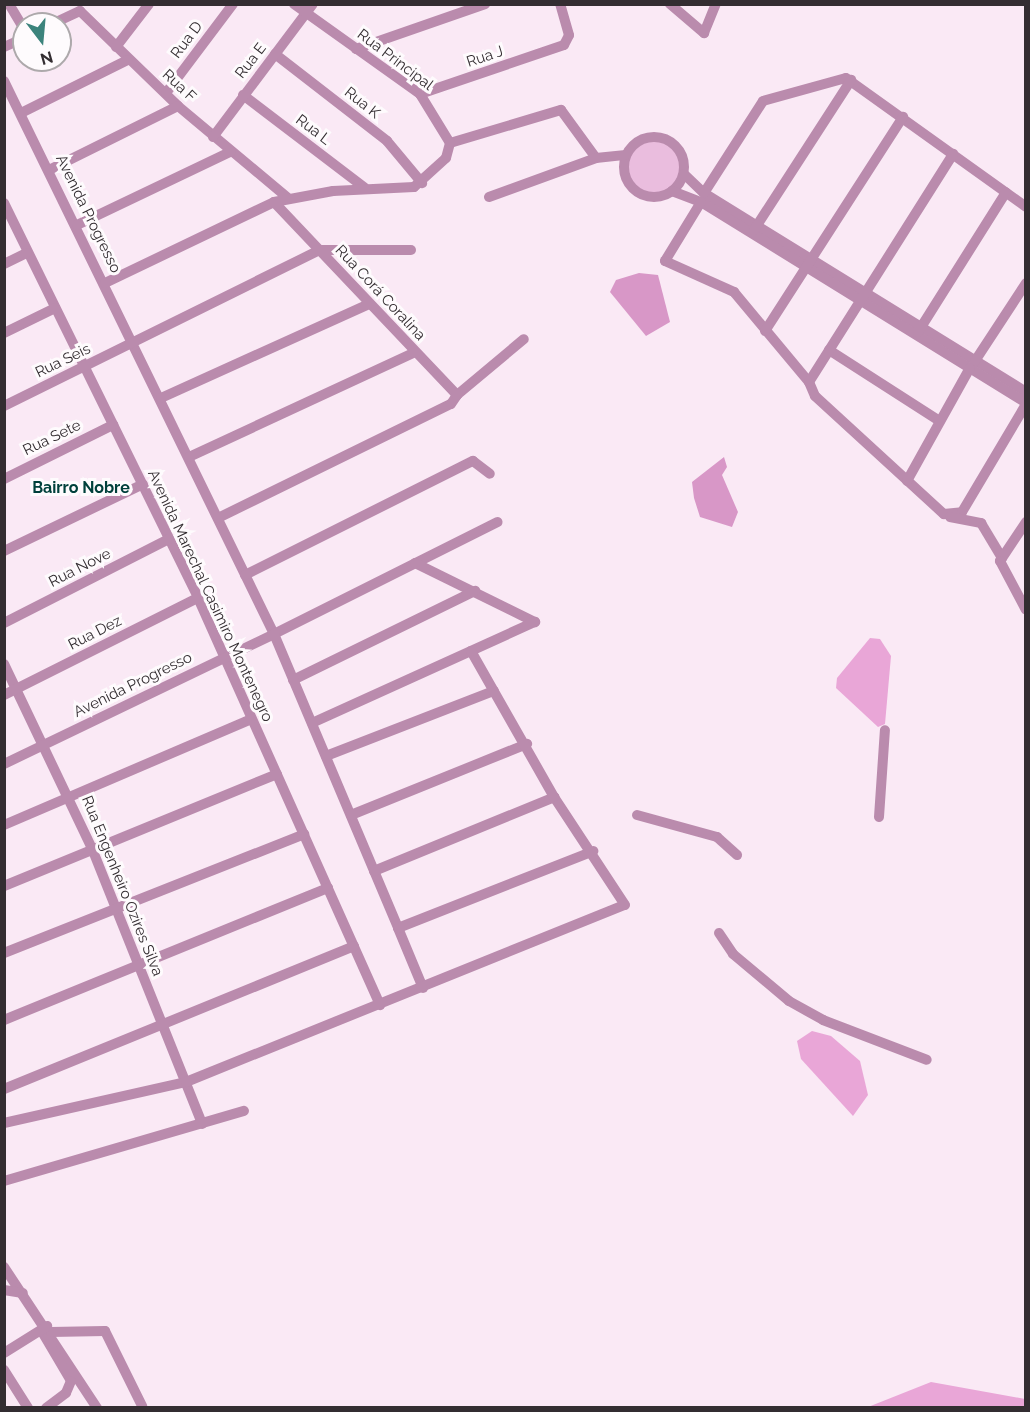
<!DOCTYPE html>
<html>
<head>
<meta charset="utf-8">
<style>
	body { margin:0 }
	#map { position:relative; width:1030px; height:1412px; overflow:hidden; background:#fae9f5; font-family:Raleway,sans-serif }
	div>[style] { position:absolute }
	.green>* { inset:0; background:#eabdde }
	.round { border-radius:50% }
	.forest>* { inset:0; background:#e9a6d7 }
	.water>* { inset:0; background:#d897c7 }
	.street>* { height:10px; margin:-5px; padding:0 5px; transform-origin:5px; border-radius:5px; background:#ba8bad }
	.street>.ring { margin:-5px; padding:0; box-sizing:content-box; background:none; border:10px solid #ba8bad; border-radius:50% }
	span { translate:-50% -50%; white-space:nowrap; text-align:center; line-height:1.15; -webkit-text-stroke:6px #fefbfd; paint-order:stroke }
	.street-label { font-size:15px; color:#332d31 }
	.neighbourhood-label { font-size:16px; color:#00403b; font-weight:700 }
	.frame { position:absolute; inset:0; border:6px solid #332d31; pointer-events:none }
	.north { position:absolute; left:12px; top:12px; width:60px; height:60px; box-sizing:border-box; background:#fefbfd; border:2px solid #ada9ab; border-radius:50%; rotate:164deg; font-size:16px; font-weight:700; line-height:24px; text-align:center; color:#332d31 }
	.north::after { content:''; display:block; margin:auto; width:21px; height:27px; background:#3c837c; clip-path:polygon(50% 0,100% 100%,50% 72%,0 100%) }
</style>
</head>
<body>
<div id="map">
	<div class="green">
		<div class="round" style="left:628px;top:141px;width:52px;height:52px"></div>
	</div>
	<div class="forest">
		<div style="clip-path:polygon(870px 638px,880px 639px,891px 656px,885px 724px,878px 727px,836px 688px,837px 678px)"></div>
		<div style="clip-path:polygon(812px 1031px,831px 1036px,860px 1061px,868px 1095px,853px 1116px,801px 1059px,797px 1041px)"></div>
		<div style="clip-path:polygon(931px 1382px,1025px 1399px,1025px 1407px,868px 1407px)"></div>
	</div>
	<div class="water">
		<div style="clip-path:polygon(639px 273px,658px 275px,670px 322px,646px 336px,610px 292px,616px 280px)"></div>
		<div style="clip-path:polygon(724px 457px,727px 467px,722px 475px,738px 512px,732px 527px,700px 517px,694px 498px,692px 482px)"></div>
	</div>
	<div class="street">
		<div style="left:9px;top:4px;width:29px;rotate:59deg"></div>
		<div style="left:670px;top:4px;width:45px;rotate:40.5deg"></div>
		<div style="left:704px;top:33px;width:31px;rotate:-68deg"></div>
		<div style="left:52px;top:24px;width:31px;rotate:-25deg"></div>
		<div style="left:80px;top:11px;width:136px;rotate:44.1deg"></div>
		<div style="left:178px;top:106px;width:142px;rotate:39.9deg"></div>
		<div style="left:4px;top:47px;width:22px;rotate:-24deg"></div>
		<div style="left:116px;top:47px;width:54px;rotate:-52.5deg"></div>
		<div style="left:356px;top:49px;width:137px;rotate:-19.2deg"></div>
		<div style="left:275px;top:54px;width:142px;rotate:37.8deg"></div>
		<div style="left:387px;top:141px;width:55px;rotate:50.2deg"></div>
		<div style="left:4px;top:81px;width:615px;rotate:63.98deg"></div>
		<div style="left:274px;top:634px;width:250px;rotate:-26.6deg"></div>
		<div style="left:166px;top:93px;width:111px;rotate:-53deg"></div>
		<div style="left:420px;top:94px;width:152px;rotate:-18.8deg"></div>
		<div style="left:564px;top:45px;width:11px;rotate:-63deg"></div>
		<div style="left:569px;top:35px;width:32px;rotate:-106deg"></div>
		<div style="left:243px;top:95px;width:153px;rotate:37.3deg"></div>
		<div style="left:21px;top:113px;width:119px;rotate:-26.4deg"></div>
		<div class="ring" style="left:624px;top:137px;width:50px;height:50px"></div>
		<div style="left:213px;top:137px;width:166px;rotate:-53.1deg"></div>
		<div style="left:450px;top:143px;width:116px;rotate:-16.6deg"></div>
		<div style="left:561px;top:110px;width:59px;rotate:53.9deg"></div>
		<div style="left:596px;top:158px;width:30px;rotate:-6deg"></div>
		<div style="left:49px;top:170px;width:144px;rotate:-26.4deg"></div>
		<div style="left:684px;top:174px;width:28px;rotate:44deg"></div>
		<div style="left:704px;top:193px;width:379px;rotate:31.7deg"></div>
		<div style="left:672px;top:191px;width:31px;rotate:21deg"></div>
		<div style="left:701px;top:202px;width:382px;rotate:31.7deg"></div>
		<div style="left:704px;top:193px;width:109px;rotate:-57.3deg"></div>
		<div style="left:763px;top:101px;width:86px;rotate:-15.5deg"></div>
		<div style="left:846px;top:78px;width:221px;rotate:35.6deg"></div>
		<div style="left:489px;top:197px;width:114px;rotate:-20deg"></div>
		<div style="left:701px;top:202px;width:69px;rotate:121.4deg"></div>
		<div style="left:665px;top:261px;width:76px;rotate:24.2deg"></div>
		<div style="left:734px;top:292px;width:117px;rotate:50.2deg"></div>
		<div style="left:809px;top:382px;width:15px;rotate:67deg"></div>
		<div style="left:815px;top:396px;width:175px;rotate:42.5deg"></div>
		<div style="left:944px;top:514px;width:18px;rotate:-6deg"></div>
		<div style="left:962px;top:512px;width:126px;rotate:-59.3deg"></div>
		<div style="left:4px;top:203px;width:440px;rotate:63.8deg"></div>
		<div style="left:198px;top:598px;width:446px;rotate:65.9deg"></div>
		<div style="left:77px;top:225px;width:170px;rotate:-25.5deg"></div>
		<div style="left:754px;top:230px;width:179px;rotate:-57.1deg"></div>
		<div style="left:4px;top:264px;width:25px;rotate:-26deg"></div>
		<div style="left:105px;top:283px;width:187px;rotate:-25.6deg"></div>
		<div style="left:274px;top:202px;width:60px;rotate:-10.6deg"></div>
		<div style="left:333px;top:191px;width:81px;rotate:-2.8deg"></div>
		<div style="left:414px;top:187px;width:43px;rotate:-42.2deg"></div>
		<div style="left:446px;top:158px;width:16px;rotate:-75deg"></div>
		<div style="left:450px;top:143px;width:57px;rotate:-121.5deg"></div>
		<div style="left:420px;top:94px;width:155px;rotate:-144.5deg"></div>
		<div style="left:765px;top:331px;width:255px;rotate:-57.2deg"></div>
		<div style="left:918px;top:332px;width:165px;rotate:-57.8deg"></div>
		<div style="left:4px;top:333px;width:57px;rotate:-26.1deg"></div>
		<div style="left:829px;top:350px;width:130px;rotate:32.7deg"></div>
		<div style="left:975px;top:361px;width:93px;rotate:-56.8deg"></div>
		<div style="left:809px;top:382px;width:270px;rotate:-57.7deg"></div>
		<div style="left:457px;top:395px;width:87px;rotate:-39.9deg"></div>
		<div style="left:161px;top:398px;width:228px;rotate:-24.3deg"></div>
		<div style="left:4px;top:406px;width:352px;rotate:-26.3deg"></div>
		<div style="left:319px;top:250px;width:92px"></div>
		<div style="left:189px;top:457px;width:249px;rotate:-24.9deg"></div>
		<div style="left:4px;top:479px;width:122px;rotate:-26.4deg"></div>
		<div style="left:907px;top:481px;width:129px;rotate:-60.9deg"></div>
		<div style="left:950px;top:517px;width:32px;rotate:11deg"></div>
		<div style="left:981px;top:523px;width:41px;rotate:59deg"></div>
		<div style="left:218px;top:518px;width:259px;rotate:-26.1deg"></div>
		<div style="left:451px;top:404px;width:11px;rotate:-56deg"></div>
		<div style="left:457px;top:395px;width:266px;rotate:-133.5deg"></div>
		<div style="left:1026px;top:522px;width:47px;rotate:123.7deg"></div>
		<div style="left:1000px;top:561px;width:55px;rotate:62deg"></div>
		<div style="left:4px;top:551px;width:154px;rotate:-25.7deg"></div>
		<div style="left:415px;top:563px;width:134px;rotate:26.2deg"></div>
		<div style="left:245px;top:575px;width:255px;rotate:-26.6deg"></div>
		<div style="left:473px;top:461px;width:21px;rotate:37deg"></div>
		<div style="left:4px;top:623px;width:185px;rotate:-27deg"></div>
		<div style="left:4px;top:664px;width:207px;rotate:64.5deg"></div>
		<div style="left:93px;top:851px;width:294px;rotate:68.2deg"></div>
		<div style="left:293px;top:680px;width:203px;rotate:-26.1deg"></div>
		<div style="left:4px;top:695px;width:217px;rotate:-26.6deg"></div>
		<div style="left:312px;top:723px;width:245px;rotate:-24.4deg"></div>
		<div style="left:326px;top:756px;width:180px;rotate:-21.2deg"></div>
		<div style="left:4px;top:764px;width:300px;rotate:-25.7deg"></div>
		<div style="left:274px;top:634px;width:319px;rotate:67.1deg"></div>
		<div style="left:351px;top:815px;width:190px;rotate:-22deg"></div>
		<div style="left:637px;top:815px;width:83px;rotate:15.4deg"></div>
		<div style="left:717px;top:837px;width:27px;rotate:42deg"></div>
		<div style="left:879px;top:817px;width:87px;rotate:-86.1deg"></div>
		<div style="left:4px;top:825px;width:269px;rotate:-23.2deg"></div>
		<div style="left:374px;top:871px;width:195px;rotate:-22.3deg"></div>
		<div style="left:4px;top:886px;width:295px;rotate:-22.3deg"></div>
		<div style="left:719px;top:933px;width:25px;rotate:56deg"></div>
		<div style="left:733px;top:954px;width:73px;rotate:40deg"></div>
		<div style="left:789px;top:1001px;width:39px;rotate:29deg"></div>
		<div style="left:823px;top:1020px;width:111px;rotate:21deg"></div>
		<div style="left:4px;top:953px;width:323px;rotate:-21.6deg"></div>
		<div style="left:423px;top:988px;width:65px;rotate:-112.6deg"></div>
		<div style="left:398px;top:928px;width:210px;rotate:-21.5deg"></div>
		<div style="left:4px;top:1020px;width:350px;rotate:-22.2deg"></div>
		<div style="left:4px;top:1089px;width:378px;rotate:-22.2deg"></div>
		<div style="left:4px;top:1123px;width:187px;rotate:-12.7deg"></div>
		<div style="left:186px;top:1082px;width:473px;rotate:-22deg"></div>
		<div style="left:625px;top:905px;width:129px;rotate:-123.3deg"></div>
		<div style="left:554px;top:797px;width:168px;rotate:-119.6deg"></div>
		<div style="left:4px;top:1181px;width:250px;rotate:-16.3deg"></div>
		<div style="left:4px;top:1267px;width:169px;rotate:56.6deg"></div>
		<div style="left:4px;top:1290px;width:19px;rotate:9deg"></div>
		<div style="left:41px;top:1330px;width:59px;rotate:59.5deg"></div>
		<div style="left:71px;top:1381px;width:13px;rotate:113deg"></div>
		<div style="left:66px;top:1393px;width:25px;rotate:143deg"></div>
		<div style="left:51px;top:1332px;width:54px;rotate:-1.1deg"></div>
		<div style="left:105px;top:1331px;width:84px;rotate:63.7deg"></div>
		<div style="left:4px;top:1353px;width:51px;rotate:-32.1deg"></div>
		<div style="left:4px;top:1370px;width:45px;rotate:57.7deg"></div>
	</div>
	<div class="street-label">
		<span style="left:187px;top:40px;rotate:-53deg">Rua D</span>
		<span style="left:485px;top:57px;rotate:-18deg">Rua J</span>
		<span style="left:395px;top:60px;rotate:37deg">Rua Principal</span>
		<span style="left:251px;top:61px;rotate:-52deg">Rua E</span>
		<span style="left:179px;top:86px;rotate:43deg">Rua F</span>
		<span style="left:362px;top:103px;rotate:38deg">Rua K</span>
		<span style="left:313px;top:130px;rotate:37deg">Rua L</span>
		<span style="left:88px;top:214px;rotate:64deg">Avenida Progresso</span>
		<span style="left:380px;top:293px;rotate:47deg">Rua Corá Coralina</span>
		<span style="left:63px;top:361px;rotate:-26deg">Rua Seis</span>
		<span style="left:52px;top:438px;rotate:-26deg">Rua Sete</span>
		<span style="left:80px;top:568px;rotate:-27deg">Rua Nove</span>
		<span style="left:210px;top:596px;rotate:65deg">Avenida Marechal Casimiro Montenegro</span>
		<span style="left:95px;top:633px;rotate:-27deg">Rua Dez</span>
		<span style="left:133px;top:685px;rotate:-26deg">Avenida Progresso</span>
		<span style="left:122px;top:886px;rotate:68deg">Rua Engenheiro Ozires Silva</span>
	</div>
	<div class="neighbourhood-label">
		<span style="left:81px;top:488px">Bairro Nobre</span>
	</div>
	<div class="frame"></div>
	<div class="north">N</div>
</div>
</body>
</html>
